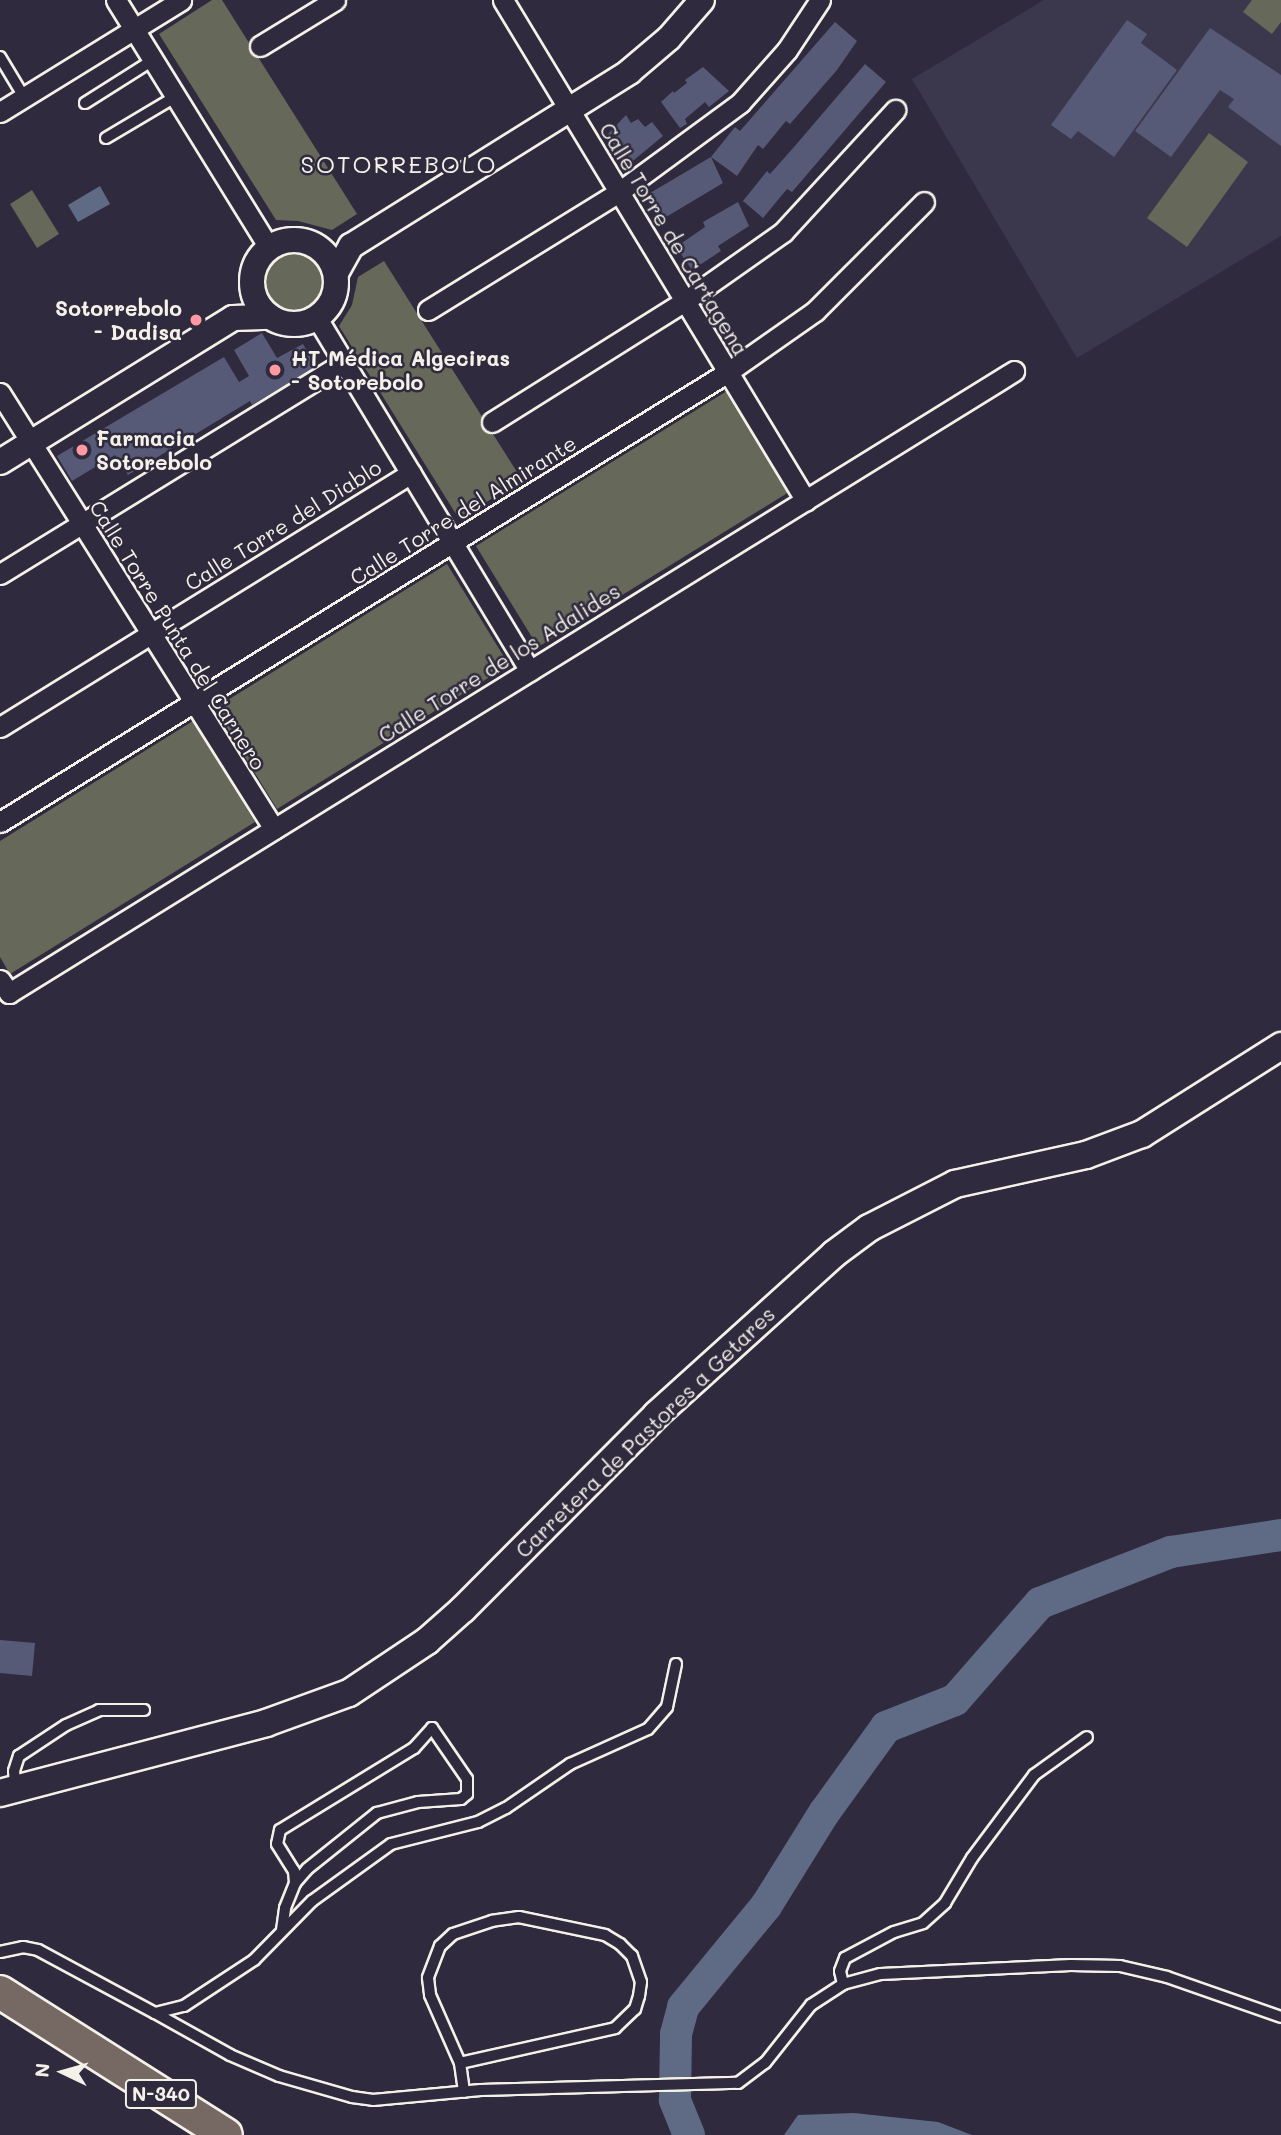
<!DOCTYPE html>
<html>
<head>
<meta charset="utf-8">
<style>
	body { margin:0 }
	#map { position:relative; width:1281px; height:2135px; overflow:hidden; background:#2f2a3d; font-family:Mali,sans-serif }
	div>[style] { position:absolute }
	.built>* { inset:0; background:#3b384e }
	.green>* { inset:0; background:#66685a }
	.round { border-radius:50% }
	.water>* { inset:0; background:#5f6b84 }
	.river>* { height:32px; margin:-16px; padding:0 16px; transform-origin:16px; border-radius:16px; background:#5f6b84 }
	.building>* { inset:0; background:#575a76 }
	.roads { filter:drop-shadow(2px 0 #f4f1e8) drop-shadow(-2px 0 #f4f1e8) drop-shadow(0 2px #f4f1e8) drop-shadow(0 -2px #f4f1e8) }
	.service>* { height:10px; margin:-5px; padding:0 5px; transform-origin:5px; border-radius:5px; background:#2f2a3d }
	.minor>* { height:19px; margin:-9.5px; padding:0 9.5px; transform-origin:9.5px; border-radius:9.5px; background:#2f2a3d }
	.tertiary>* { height:24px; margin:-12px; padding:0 12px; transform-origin:12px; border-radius:12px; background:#2f2a3d }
	.tertiary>.ring { margin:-12px; padding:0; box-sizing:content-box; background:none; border:24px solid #2f2a3d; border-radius:50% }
	.secondary>* { height:26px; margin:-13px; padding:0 13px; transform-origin:13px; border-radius:13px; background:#2f2a3d }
	.trunk>* { height:32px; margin:-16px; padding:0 16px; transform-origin:16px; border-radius:16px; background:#766964 }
	.dots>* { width:19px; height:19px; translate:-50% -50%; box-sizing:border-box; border:4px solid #2f2a3d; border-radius:50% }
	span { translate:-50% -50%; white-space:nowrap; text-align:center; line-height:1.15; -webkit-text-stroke:5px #2f2a3d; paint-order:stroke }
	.shield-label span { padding:2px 5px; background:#2f2a3d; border:2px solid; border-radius:5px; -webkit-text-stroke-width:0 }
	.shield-label { font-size:19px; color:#f4f1e8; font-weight:700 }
	.street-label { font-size:21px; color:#f4f1e8 }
	.poi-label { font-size:21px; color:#f4f1e8; font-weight:700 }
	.right { translate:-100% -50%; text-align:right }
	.left { translate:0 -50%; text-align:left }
	.quarter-label { font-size:24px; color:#f4f1e8; letter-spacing:2px }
	.north { position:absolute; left:28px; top:2037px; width:70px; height:70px; -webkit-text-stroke:5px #2f2a3d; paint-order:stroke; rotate:275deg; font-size:19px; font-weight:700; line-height:28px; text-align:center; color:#f4f1e8 }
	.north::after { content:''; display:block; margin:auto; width:24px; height:32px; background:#f4f1e8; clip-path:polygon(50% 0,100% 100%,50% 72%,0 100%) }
</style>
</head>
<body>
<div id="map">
	<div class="built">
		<div style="clip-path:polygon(1044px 0,1281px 0,1281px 236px,1077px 358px,912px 79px)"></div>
	</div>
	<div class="green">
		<div style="clip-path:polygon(212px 0,222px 0,357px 214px,332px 230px,298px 221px,276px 220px,159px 34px)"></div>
		<div style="clip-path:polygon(1252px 0,1281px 0,1281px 22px,1272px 34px,1243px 12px)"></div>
		<div style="clip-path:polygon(1209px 133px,1248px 162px,1187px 247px,1147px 218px)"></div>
		<div style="clip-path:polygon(32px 190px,59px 234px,37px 248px,10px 204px)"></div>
		<div class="round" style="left:262px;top:252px;width:64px;height:64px"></div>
		<div style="clip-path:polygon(384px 261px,522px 480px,459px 519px,339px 326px,352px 305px,358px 277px)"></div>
		<div style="clip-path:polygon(727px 391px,789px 492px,538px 647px,476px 546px)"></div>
		<div style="clip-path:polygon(447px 564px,509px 665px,277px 809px,215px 708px)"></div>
		<div style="clip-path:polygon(193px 721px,255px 822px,10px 974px,0 957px,0 841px)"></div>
	</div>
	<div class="water">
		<div style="clip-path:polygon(100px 186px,110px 204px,78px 222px,68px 205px)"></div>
		<div style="clip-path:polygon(854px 2113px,938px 2122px,972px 2135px,784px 2135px,798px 2115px)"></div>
	</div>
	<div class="river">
		<div style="left:689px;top:2135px;width:38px;rotate:-112deg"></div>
		<div style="left:675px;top:2100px;width:66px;rotate:-89.1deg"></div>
		<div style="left:676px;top:2034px;width:28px;rotate:-75deg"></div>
		<div style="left:683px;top:2007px;width:131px;rotate:-50.6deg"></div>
		<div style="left:766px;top:1906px;width:110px;rotate:-58.1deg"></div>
		<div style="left:824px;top:1813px;width:106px;rotate:-54.2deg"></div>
		<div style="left:886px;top:1727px;width:74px;rotate:-21.4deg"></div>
		<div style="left:955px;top:1700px;width:129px;rotate:-48.8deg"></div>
		<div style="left:1040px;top:1603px;width:141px;rotate:-21.3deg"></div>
		<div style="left:1171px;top:1552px;width:111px;rotate:-8.8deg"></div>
	</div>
	<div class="building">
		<div style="clip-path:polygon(1127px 20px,1147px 34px,1141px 43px,1177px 70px,1114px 157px,1078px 131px,1071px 139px,1051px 125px)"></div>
		<div style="clip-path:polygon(835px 22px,857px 41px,837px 70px,790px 124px,786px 121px,763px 149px,758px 145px,737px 176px,711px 157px,723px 183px,661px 220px,645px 196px,711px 157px,735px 127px,740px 131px)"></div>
		<div style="clip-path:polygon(1210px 28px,1281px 75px,1281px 146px,1228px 107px,1234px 99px,1220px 90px,1171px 157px,1135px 131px)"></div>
		<div style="clip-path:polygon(865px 64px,886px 82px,792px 192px,787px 189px,763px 218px,743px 201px,767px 171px,770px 174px,794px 147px)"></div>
		<div style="clip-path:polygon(703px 67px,729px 91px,709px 107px,705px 102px,685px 119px,687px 124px,680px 128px,661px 102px,673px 91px,674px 93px,687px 83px,685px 80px)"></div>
		<div style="clip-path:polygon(626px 115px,631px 123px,638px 119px,645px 127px,652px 122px,663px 136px,628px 165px,607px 135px)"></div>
		<div style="clip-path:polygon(738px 202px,749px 226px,718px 246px,721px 251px,692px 270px,676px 247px,705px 227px,703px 222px)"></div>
		<div style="clip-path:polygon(262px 333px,277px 358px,303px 344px,316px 367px,252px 405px,250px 401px,128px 475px,115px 455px,72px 481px,57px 456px,224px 357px,239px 382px,249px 376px,234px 350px)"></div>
		<div style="clip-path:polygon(0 1640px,35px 1643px,32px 1676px,0 1673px)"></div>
	</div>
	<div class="roads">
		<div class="service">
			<div style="left:0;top:57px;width:47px;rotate:59deg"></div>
			<div style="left:85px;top:103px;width:80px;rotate:-32.3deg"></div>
			<div style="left:106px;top:138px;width:80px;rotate:-30.7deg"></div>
			<div style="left:15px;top:1788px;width:17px;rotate:-93deg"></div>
			<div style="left:14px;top:1771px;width:16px;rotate:-72deg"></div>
			<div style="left:19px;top:1756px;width:56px;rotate:-33.4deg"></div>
			<div style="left:66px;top:1725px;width:36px;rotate:-24deg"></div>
			<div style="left:99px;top:1710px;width:45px"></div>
			<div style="left:282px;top:1930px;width:22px;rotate:-82deg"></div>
			<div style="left:285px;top:1908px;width:27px;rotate:-68deg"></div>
			<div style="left:295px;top:1883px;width:18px;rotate:-49deg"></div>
			<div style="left:307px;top:1869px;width:90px;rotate:-38.7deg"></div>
			<div style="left:377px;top:1813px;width:42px;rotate:-15deg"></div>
			<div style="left:418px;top:1802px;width:43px;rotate:-4deg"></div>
			<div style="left:461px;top:1799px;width:8px;rotate:-40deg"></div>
			<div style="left:467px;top:1794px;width:15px;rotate:-90deg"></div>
			<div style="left:467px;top:1779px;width:62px;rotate:-124.5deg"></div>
			<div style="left:432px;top:1728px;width:27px;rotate:132deg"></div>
			<div style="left:414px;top:1748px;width:157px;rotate:148.5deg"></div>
			<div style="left:280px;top:1830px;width:14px;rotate:102deg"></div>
			<div style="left:277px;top:1844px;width:32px;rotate:58deg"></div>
			<div style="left:294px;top:1871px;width:12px;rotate:85deg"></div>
			<div style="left:0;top:1952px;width:24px;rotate:-12deg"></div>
			<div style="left:23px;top:1947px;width:15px;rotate:11deg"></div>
			<div style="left:38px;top:1950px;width:133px;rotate:28.3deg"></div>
			<div style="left:155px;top:2013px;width:30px;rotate:-14deg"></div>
			<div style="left:184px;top:2006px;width:84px;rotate:-33.3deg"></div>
			<div style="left:254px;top:1960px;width:83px;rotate:-45.5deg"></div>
			<div style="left:312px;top:1901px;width:97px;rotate:-35.8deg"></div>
			<div style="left:391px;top:1844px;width:90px;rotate:-14.2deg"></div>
			<div style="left:478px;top:1822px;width:31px;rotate:-27deg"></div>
			<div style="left:506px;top:1808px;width:78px;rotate:-34.5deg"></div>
			<div style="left:570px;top:1764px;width:85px;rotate:-24.2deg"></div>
			<div style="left:648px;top:1729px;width:29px;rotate:-49deg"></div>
			<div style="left:667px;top:1707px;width:44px;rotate:-78.2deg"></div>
			<div style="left:843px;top:1984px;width:13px;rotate:-103deg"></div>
			<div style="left:840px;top:1971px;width:14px;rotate:-69deg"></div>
			<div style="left:845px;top:1958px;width:55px;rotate:-28deg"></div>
			<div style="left:894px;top:1932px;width:30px;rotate:-17deg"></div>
			<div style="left:923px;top:1923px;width:30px;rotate:-42deg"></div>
			<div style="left:945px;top:1903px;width:52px;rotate:-59deg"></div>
			<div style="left:972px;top:1858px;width:104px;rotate:-53.2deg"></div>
			<div style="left:1034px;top:1775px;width:65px;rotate:-35.6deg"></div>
			<div style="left:155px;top:2013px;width:86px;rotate:29.2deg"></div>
			<div style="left:230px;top:2055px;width:53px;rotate:23.2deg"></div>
			<div style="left:279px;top:2076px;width:76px;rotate:16deg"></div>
			<div style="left:352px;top:2097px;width:21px;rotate:8deg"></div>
			<div style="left:373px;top:2100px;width:108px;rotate:-5.3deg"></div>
			<div style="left:481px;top:2090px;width:257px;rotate:-1.6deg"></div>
			<div style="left:738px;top:2083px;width:34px;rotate:-37deg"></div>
			<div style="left:765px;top:2063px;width:74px;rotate:-51.6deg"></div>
			<div style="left:811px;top:2005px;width:38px;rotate:-33deg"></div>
			<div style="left:843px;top:1984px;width:39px;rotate:-15deg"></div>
			<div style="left:881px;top:1974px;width:190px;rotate:-2.7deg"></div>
			<div style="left:1071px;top:1965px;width:49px;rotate:1.2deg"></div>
			<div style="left:1120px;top:1966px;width:48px;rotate:13.2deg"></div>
			<div style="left:1167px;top:1977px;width:121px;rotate:19.3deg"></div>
			<div style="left:460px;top:2063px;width:159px;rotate:-12.7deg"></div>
			<div style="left:615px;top:2028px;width:28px;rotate:-44deg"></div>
			<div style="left:635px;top:2009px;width:14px;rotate:-73deg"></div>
			<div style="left:639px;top:1996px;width:14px;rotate:-82deg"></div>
			<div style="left:641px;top:1982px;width:28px;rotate:-109deg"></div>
			<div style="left:632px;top:1956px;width:17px;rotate:-135deg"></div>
			<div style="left:620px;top:1944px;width:17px;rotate:-149deg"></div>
			<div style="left:605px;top:1935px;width:88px;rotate:-168.2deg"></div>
			<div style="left:519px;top:1917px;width:27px;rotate:172deg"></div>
			<div style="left:492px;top:1921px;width:41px;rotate:161.6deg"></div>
			<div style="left:453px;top:1934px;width:18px;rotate:137deg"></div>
			<div style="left:440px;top:1946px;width:34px;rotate:111deg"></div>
			<div style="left:428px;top:1978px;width:17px;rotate:83deg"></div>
			<div style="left:430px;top:1995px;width:74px;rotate:66.2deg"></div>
			<div style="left:460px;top:2063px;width:29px;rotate:82deg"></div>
		</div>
		<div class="minor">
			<div style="left:116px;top:0;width:291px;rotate:58.3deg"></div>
			<div style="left:503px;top:0;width:585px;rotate:58.83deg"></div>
			<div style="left:260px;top:46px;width:88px;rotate:-31.5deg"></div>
			<div style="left:0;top:112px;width:213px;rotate:-31.7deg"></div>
			<div style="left:428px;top:310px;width:225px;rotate:-31.7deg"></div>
			<div style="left:619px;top:192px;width:150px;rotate:-36.3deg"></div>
			<div style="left:740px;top:103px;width:71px;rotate:-48.4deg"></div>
			<div style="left:787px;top:50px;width:60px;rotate:-56.6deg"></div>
			<div style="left:317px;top:318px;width:412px;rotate:58.9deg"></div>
			<div style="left:0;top:393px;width:515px;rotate:57.85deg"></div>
			<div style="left:492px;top:422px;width:228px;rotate:-32.1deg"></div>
			<div style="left:685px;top:301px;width:120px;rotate:-35.1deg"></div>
			<div style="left:783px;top:232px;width:166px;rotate:-47.4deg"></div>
			<div style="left:0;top:574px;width:404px;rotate:-31.6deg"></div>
			<div style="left:0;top:727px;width:483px;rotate:-31.7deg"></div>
			<div style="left:0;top:822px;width:856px;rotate:-31.72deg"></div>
			<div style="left:728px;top:372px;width:106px;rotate:-35deg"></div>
			<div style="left:815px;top:311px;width:154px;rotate:-45deg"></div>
			<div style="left:0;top:980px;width:16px;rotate:55deg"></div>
			<div style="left:9px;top:993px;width:1182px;rotate:-31.75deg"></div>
		</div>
		<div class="tertiary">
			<div class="ring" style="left:252px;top:240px;width:60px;height:60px"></div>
			<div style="left:336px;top:273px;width:31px;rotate:-61deg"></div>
			<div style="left:351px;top:246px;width:328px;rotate:-32deg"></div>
			<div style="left:629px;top:72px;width:52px;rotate:-40.4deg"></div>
			<div style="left:669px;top:38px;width:50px;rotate:-49deg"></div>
			<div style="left:0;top:462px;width:274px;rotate:-31.7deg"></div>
			<div style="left:233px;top:318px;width:37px;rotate:-2deg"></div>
		</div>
		<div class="secondary">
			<div style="left:0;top:1793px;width:275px;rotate:-14.7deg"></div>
			<div style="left:266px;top:1723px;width:88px;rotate:-19.9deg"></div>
			<div style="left:349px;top:1693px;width:94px;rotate:-33.7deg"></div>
			<div style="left:427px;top:1641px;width:48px;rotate:-41.6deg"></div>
			<div style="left:463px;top:1609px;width:274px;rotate:-45.1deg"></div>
			<div style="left:656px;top:1415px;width:240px;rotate:-42.1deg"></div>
			<div style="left:834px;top:1254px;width:44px;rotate:-36.6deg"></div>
			<div style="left:869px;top:1228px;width:97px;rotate:-27.1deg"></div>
			<div style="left:955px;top:1184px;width:134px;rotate:-12.5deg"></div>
			<div style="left:1086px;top:1155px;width:60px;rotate:-20.6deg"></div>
			<div style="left:1142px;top:1134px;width:165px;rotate:-32.3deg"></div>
		</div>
		<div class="trunk">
			<div style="left:0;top:1992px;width:267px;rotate:32.3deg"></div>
		</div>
	</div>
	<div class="dots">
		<div style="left:196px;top:320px;background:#ff9aa2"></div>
		<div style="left:275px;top:370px;background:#ff9aa2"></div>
		<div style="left:82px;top:450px;background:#ff9aa2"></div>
	</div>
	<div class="shield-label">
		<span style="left:161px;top:2094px">N-340</span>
	</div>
	<div class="street-label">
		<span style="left:674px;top:239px;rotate:59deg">Calle Torre de Cartagena</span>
		<span style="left:463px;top:510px;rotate:-32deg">Calle Torre del Almirante</span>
		<span style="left:283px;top:525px;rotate:-32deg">Calle Torre del Diablo</span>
		<span style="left:178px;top:635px;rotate:58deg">Calle Torre Punta del Carnero</span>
		<span style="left:499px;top:663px;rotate:-32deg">Calle Torre de los Adalides</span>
		<span style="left:645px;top:1432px;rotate:-44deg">Carretera de Pastores a Getares</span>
	</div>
	<div class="poi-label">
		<span class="right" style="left:182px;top:320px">Sotorrebolo<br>- Dadisa</span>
		<span class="left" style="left:291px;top:370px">HT Médica Algeciras<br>- Sotorebolo</span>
		<span class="left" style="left:96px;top:450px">Farmacia<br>Sotorebolo</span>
	</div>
	<div class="quarter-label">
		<span style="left:399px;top:164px">SOTORREBOLO</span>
	</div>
	<div class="north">N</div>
</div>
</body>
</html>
